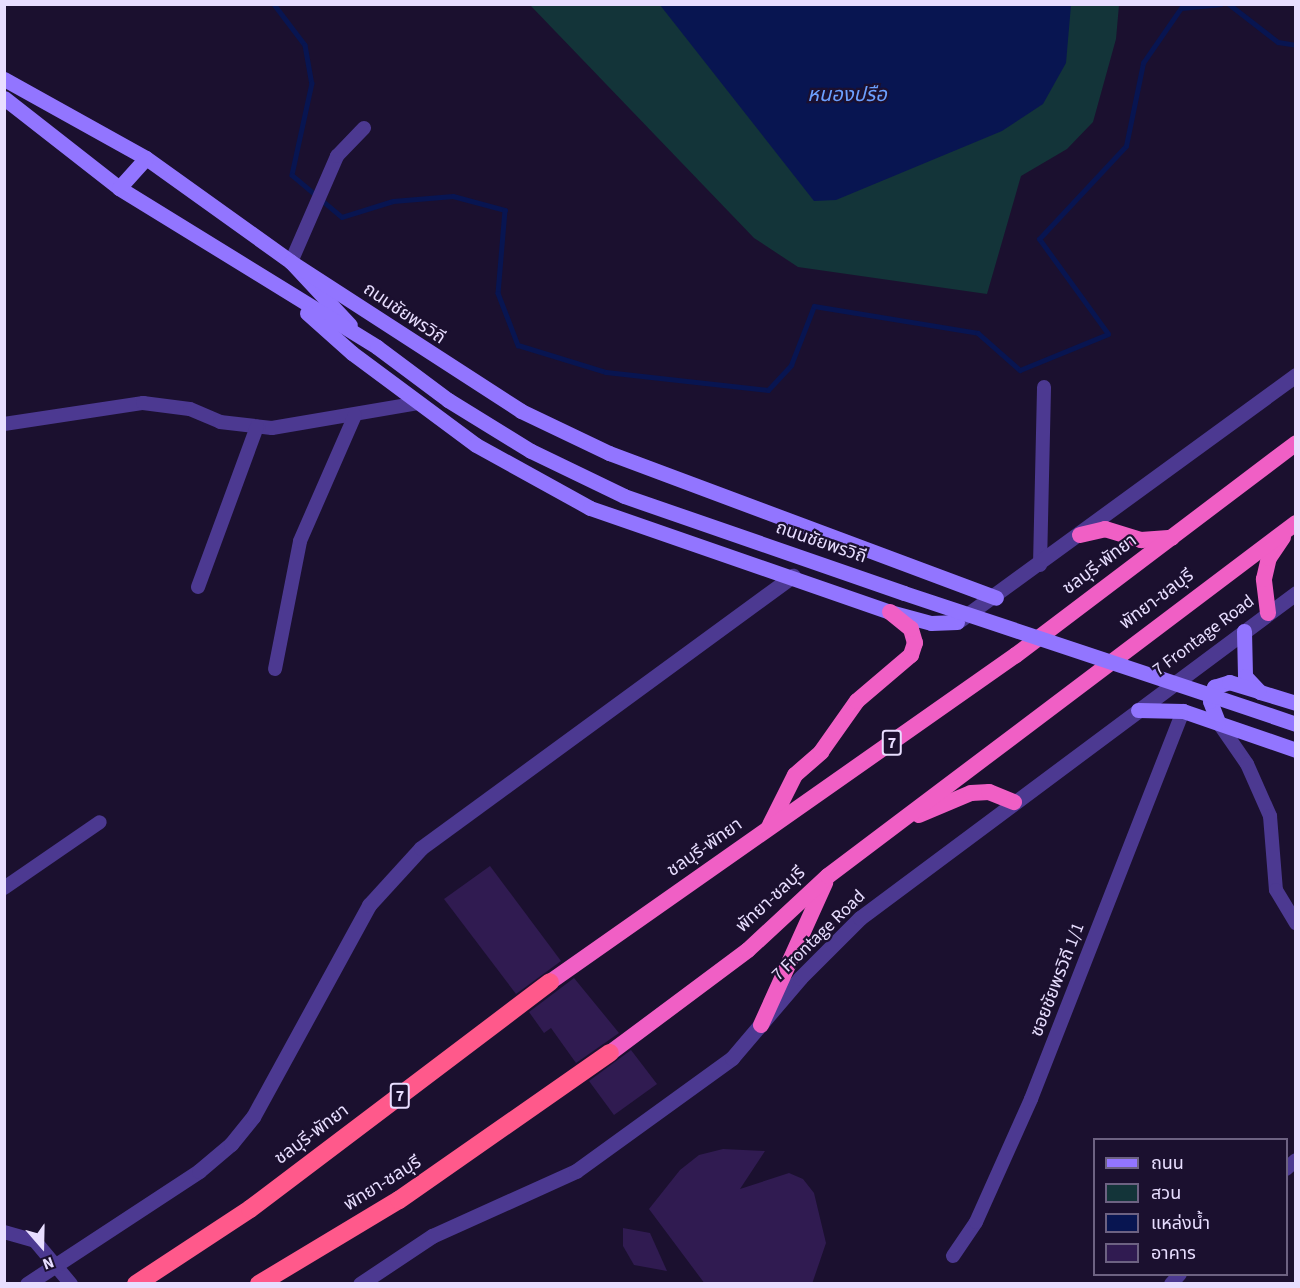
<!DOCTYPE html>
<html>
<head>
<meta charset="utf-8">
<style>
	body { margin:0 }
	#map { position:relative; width:1300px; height:1288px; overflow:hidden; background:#1b102f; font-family:"Source Sans 3","Noto Sans Thai",sans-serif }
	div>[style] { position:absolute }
	.green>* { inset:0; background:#133439 }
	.water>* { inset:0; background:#081551 }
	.stream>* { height:4.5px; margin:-2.25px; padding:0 2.25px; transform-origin:2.25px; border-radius:2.25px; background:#081551 }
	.building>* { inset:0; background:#301b51 }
	.minor>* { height:14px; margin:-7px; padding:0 7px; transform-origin:7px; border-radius:7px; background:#4c3991 }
	.tertiary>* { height:15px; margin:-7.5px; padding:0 7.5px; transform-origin:7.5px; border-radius:7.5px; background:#4c3991 }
	.secondary>* { height:15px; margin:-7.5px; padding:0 7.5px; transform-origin:7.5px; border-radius:7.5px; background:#9275ff }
	.trunk>* { height:16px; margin:-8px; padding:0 8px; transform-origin:8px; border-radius:8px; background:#f05fc5 }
	.motorway>* { height:18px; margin:-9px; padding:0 9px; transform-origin:9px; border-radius:9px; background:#ff598b }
	.secondary-bridge>* { height:15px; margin:-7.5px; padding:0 7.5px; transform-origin:7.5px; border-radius:7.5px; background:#9275ff }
	span { translate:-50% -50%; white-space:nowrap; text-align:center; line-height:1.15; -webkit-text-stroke:4.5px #1b102f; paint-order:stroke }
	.shield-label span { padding:2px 4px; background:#1b102f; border:2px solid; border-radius:4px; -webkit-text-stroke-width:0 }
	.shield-label { font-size:16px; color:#e8deff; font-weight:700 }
	.street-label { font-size:18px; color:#e8deff }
	.water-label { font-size:20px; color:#6ca0ff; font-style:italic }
	.frame { position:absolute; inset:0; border:6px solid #e8deff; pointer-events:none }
	.legend { position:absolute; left:1093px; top:1138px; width:195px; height:138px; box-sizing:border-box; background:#1b102f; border:2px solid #6d6282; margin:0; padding:8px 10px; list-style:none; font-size:18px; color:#e8deff }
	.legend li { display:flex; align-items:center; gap:12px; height:30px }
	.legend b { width:30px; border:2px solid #6d6282 }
	.north { position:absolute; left:12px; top:1216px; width:60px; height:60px; -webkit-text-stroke:4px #1b102f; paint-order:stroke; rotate:160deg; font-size:16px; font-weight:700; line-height:24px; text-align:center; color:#e8deff }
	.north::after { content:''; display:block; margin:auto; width:21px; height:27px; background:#e8deff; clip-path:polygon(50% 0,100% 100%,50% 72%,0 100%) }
</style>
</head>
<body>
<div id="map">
	<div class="green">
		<div style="clip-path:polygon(530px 5px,1119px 5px,1116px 39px,1093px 122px,1067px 149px,1021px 176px,987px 294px,798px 267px,754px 238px)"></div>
	</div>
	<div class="water">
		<div style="clip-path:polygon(660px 5px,1071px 5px,1066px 63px,1043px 104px,1002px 131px,836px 200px,814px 201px)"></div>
	</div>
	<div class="stream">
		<div style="left:274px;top:4px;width:51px;rotate:52.9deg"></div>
		<div style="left:305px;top:45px;width:39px;rotate:80deg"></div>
		<div style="left:312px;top:83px;width:94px;rotate:102.3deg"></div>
		<div style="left:292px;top:175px;width:65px;rotate:40deg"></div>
		<div style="left:342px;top:217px;width:53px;rotate:-17.4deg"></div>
		<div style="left:393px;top:201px;width:60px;rotate:-4.8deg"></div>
		<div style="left:453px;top:196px;width:54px;rotate:15.1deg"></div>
		<div style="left:505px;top:210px;width:83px;rotate:94.8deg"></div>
		<div style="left:498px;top:293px;width:56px;rotate:69deg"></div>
		<div style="left:518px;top:345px;width:92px;rotate:17.1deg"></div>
		<div style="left:606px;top:372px;width:163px;rotate:6.3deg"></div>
		<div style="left:768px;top:390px;width:34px;rotate:-47deg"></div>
		<div style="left:791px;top:365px;width:63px;rotate:-68.7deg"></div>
		<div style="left:814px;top:306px;width:166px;rotate:9.3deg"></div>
		<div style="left:978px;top:333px;width:56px;rotate:41.4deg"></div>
		<div style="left:1020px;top:370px;width:95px;rotate:-22.2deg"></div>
		<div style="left:1108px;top:334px;width:117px;rotate:-126deg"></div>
		<div style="left:1039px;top:239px;width:127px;rotate:-46.9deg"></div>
		<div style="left:1126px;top:146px;width:85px;rotate:-78.4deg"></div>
		<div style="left:1143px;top:63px;width:67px;rotate:-55.4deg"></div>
		<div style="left:1181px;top:8px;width:40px;rotate:-5.7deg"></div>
		<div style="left:1229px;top:4px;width:62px;rotate:37.8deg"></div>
		<div style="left:1278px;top:42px;width:18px;rotate:9deg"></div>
	</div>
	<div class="building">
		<div style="clip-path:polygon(490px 866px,561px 961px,516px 994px,444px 899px)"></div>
		<div style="clip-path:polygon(574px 978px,619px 1033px,576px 1063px,551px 1028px,544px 1033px,529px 1012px)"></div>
		<div style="clip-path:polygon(631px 1050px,657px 1084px,614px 1115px,589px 1081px)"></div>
		<div style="clip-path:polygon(723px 1149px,765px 1151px,740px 1189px,789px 1173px,803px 1179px,814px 1193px,826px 1243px,812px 1284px,705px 1284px,649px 1209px,680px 1170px,699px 1155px)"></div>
		<div style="clip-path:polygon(623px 1228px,650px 1233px,667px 1271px,634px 1265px,623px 1246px)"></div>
	</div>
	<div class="minor">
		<div style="left:291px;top:262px;width:116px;rotate:-66.5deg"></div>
		<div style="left:337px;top:156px;width:39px;rotate:-46deg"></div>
		<div style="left:4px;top:424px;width:141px;rotate:-8.6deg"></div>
		<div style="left:143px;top:403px;width:47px;rotate:7.3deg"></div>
		<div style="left:190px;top:409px;width:33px;rotate:23deg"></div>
		<div style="left:220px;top:422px;width:52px;rotate:6.6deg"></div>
		<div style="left:272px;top:428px;width:148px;rotate:-9.7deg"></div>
		<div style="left:1040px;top:565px;width:178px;rotate:-88.7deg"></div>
		<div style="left:198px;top:587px;width:171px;rotate:-69.8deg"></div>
		<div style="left:275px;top:669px;width:130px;rotate:-78.9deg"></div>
		<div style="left:300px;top:541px;width:137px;rotate:-66.4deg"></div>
		<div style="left:1218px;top:722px;width:51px;rotate:55.4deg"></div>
		<div style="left:1247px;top:764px;width:57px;rotate:66.1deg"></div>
		<div style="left:1270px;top:816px;width:74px;rotate:85.4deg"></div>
		<div style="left:1276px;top:890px;width:39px;rotate:59deg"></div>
		<div style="left:4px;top:888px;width:116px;rotate:-34.5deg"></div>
		<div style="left:1286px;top:1169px;width:13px;rotate:-42deg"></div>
		<div style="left:4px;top:1232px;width:32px;rotate:16deg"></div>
		<div style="left:35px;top:1241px;width:56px;rotate:50.1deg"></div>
		<div style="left:953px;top:1256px;width:41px;rotate:-55.9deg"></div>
		<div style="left:976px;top:1222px;width:135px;rotate:-65.9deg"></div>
		<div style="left:1031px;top:1099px;width:417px;rotate:-68.6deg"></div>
		<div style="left:1171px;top:1284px;width:13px;rotate:-48deg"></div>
	</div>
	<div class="tertiary">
		<div style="left:960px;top:620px;width:416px;rotate:-36.1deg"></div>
		<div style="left:27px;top:1284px;width:206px;rotate:-33.3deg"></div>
		<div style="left:199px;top:1171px;width:42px;rotate:-40.2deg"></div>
		<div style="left:231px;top:1144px;width:35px;rotate:-51deg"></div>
		<div style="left:253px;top:1117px;width:242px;rotate:-61.3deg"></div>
		<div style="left:369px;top:905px;width:77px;rotate:-47.6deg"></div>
		<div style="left:421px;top:848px;width:461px;rotate:-36.2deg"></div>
		<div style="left:360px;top:1284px;width:87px;rotate:-33.7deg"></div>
		<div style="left:432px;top:1236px;width:158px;rotate:-24.3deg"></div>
		<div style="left:576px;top:1171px;width:193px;rotate:-35.9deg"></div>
		<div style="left:732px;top:1058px;width:105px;rotate:-49.6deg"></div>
		<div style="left:800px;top:978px;width:85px;rotate:-45deg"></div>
		<div style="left:860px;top:918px;width:544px;rotate:-36.7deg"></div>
	</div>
	<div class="secondary">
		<div style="left:4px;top:79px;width:162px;rotate:29.1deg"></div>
		<div style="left:146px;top:158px;width:178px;rotate:35.6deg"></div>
		<div style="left:291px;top:262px;width:86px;rotate:46.9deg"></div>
		<div style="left:4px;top:98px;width:146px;rotate:38deg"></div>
		<div style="left:119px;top:188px;width:303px;rotate:31.6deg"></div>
		<div style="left:377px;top:347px;width:89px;rotate:36.7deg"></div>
		<div style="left:448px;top:400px;width:97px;rotate:31.6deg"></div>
		<div style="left:531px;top:451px;width:103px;rotate:25.8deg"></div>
		<div style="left:624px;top:496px;width:296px;rotate:19.1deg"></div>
		<div style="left:119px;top:188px;width:40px;rotate:-48deg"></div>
		<div style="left:291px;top:262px;width:274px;rotate:32.9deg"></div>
		<div style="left:521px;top:411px;width:98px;rotate:25.5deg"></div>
		<div style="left:609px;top:453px;width:413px;rotate:20.5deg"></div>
		<div style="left:307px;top:313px;width:60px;rotate:41.6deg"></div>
		<div style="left:352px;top:353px;width:154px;rotate:36.6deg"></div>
		<div style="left:476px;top:445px;width:130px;rotate:28.9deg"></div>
		<div style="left:590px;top:508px;width:318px;rotate:19.1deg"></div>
		<div style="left:890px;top:612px;width:42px;rotate:15deg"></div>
		<div style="left:931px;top:623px;width:26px;rotate:-2deg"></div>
		<div style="left:1244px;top:631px;width:45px;rotate:88.7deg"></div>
		<div style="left:1245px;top:676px;width:22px;rotate:47deg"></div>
		<div style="left:1260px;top:692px;width:38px;rotate:17deg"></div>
		<div style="left:1216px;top:697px;width:84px;rotate:18.6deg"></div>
		<div style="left:1138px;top:710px;width:45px;rotate:1.3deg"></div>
		<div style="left:1183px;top:711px;width:120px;rotate:19deg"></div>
		<div style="left:1218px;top:722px;width:22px;rotate:-111deg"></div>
		<div style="left:1210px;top:701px;width:15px;rotate:-74deg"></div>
		<div style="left:1214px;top:687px;width:16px;rotate:-18deg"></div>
		<div style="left:1229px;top:682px;width:31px;rotate:17deg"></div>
	</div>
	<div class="trunk">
		<div style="left:1080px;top:535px;width:26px;rotate:-13deg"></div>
		<div style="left:1105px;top:529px;width:38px;rotate:17deg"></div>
		<div style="left:1141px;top:540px;width:31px;rotate:-4deg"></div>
		<div style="left:1268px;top:613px;width:34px;rotate:-97deg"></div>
		<div style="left:1264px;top:579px;width:22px;rotate:-77deg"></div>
		<div style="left:1269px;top:558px;width:25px;rotate:-56deg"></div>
		<div style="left:919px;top:815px;width:56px;rotate:-22.9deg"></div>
		<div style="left:971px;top:793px;width:18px;rotate:-3deg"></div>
		<div style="left:989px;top:792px;width:27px;rotate:22deg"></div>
		<div style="left:769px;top:827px;width:58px;rotate:-63.4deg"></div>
		<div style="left:795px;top:775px;width:35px;rotate:-41deg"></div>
		<div style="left:821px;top:752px;width:62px;rotate:-54.8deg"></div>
		<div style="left:857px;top:701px;width:71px;rotate:-40.4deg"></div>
		<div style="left:911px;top:655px;width:13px;rotate:-72deg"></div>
		<div style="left:915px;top:643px;width:15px;rotate:-106deg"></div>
		<div style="left:911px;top:629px;width:27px;rotate:-141deg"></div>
		<div style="left:550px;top:982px;width:569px;rotate:-35.06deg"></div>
		<div style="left:1016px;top:655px;width:351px;rotate:-37.1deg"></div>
		<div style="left:761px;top:1025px;width:156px;rotate:-65.7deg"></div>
		<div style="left:610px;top:1053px;width:172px;rotate:-36.7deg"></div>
		<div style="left:748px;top:950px;width:109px;rotate:-42.8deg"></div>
		<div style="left:828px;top:876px;width:586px;rotate:-37.03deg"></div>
	</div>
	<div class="motorway">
		<div style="left:136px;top:1284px;width:136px;rotate:-33.3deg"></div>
		<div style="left:250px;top:1209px;width:376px;rotate:-37.1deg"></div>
		<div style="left:259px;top:1284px;width:163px;rotate:-31deg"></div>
		<div style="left:399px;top:1200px;width:257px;rotate:-34.9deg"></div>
	</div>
	<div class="secondary-bridge">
		<div style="left:904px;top:593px;width:329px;rotate:18.4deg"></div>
	</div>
	<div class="shield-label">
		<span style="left:892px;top:743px">7</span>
		<span style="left:400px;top:1096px">7</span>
	</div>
	<div class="street-label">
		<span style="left:404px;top:314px;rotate:34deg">ถนนชัยพรวิถี</span>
		<span style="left:821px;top:543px;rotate:19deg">ถนนชัยพรวิถี</span>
		<span style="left:1100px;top:565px;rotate:-37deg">ชลบุรี-พัทยา</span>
		<span style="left:1157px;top:600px;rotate:-37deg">พัทยา-ชลบุรี</span>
		<span style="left:1204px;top:636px;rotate:-37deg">7 Frontage Road</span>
		<span style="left:705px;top:848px;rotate:-35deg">ชลบุรี-พัทยา</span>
		<span style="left:771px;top:900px;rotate:-43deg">พัทยา-ชลบุรี</span>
		<span style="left:819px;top:936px;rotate:-44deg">7 Frontage Road</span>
		<span style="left:1058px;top:980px;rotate:-69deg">ซอยชัยพรวิถี 1/1</span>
		<span style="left:312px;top:1135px;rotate:-37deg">ชลบุรี-พัทยา</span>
		<span style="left:383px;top:1184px;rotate:-32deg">พัทยา-ชลบุรี</span>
	</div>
	<div class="water-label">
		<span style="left:847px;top:95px">หนองปรือ</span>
	</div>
	<div class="frame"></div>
	<ul class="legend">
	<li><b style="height:8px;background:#9275ff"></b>ถนน</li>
	<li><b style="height:16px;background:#133439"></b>สวน</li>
	<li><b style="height:16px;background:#081551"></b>แหล่งน้ำ</li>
	<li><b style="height:16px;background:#301b51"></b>อาคาร</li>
	</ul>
	<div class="north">N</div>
</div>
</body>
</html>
